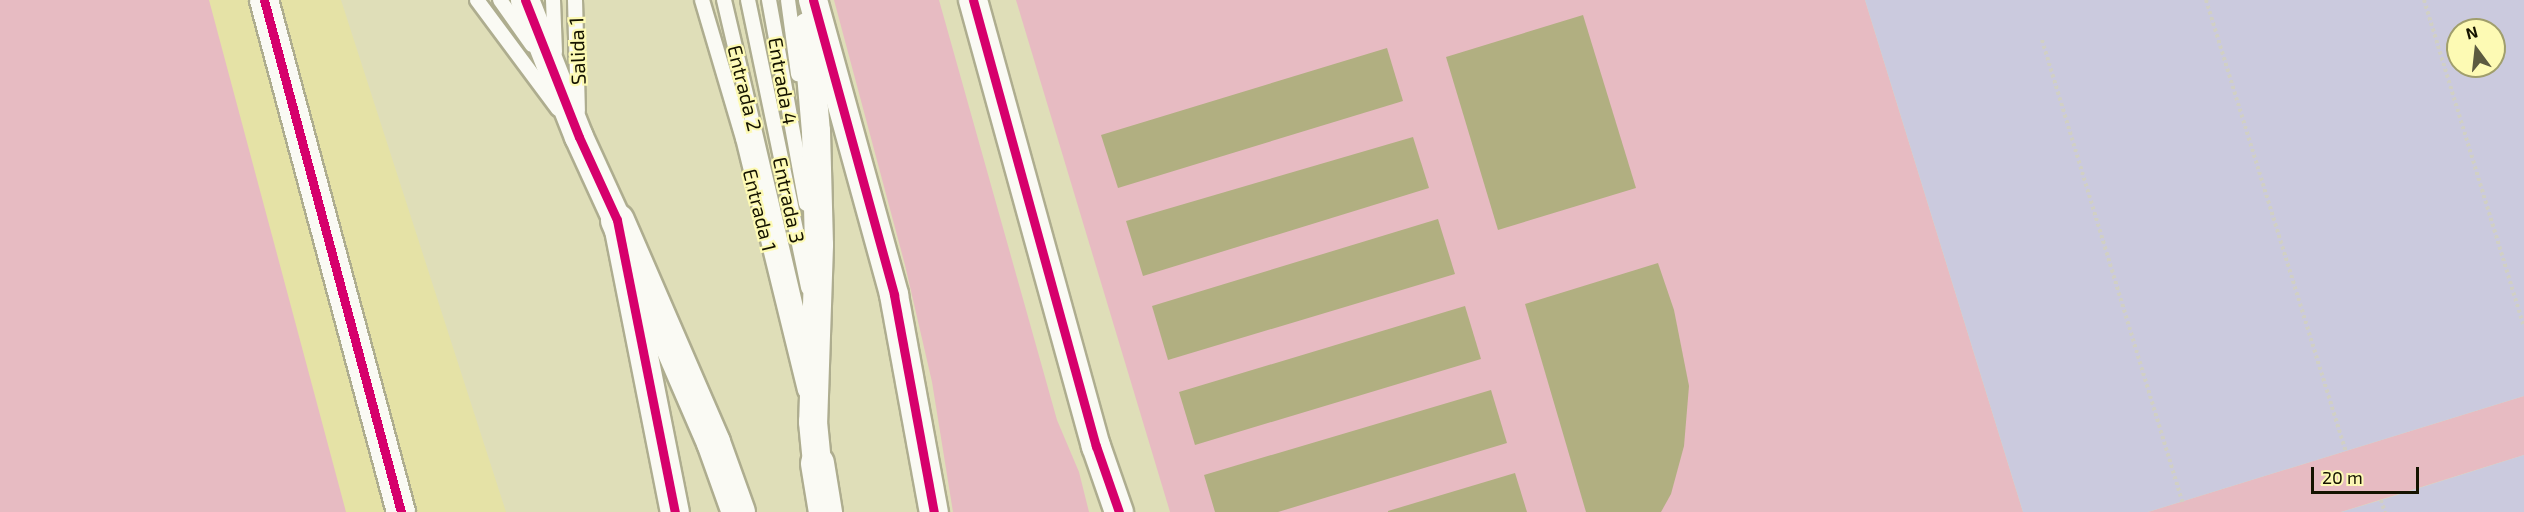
<!DOCTYPE html>
<html>
<head>
<meta charset="utf-8">
<style>
	body { margin:0 }
	#map { position:relative; width:2524px; height:512px; overflow:hidden; background:#dfdeb8; font-family:"Exo 2",sans-serif }
	div>[style] { position:absolute }
	.built>* { inset:0; background:#e5e2a6 }
	.green>* { inset:0; background:#e7bbc2 }
	.water>* { inset:0; background:#cbcade }
	.building>* { inset:0; background:#b1af81 }
	.path>* { height:4px; margin-top:-2px; transform-origin:0; background:repeating-linear-gradient(90deg,#d1d0c5 0 3px,transparent 0 6px) }
	.roads { filter:drop-shadow(2px 0 #aead8f) drop-shadow(-2px 0 #aead8f) drop-shadow(0 2px #aead8f) drop-shadow(0 -2px #aead8f) }
	.service>* { height:14px; margin:-7px; padding:0 7px; transform-origin:7px; border-radius:7px; background:#fafaf4 }
	.minor>* { height:28px; margin:-14px; padding:0 14px; transform-origin:14px; border-radius:14px; background:#fafaf4 }
	.trunk>* { height:33px; margin:-16.5px; padding:0 16.5px; transform-origin:16.5px; border-radius:16.5px; background:#fafaf4 }
	.motorway>* { height:33px; margin:-16.5px; padding:0 16.5px; transform-origin:16.5px; border-radius:16.5px; background:#fafaf4 }
	.cycleway>* { height:9px; margin:-4.5px; padding:0 4.5px; transform-origin:4.5px; border-radius:4.5px; background:#d6006c }
	span { translate:-50% -50%; white-space:nowrap; text-align:center; line-height:1.15; -webkit-text-stroke:4.5px #fdfab4; paint-order:stroke }
	.street-label { font-size:20px; color:#151300 }
	.north { position:absolute; left:2446px; top:18px; width:60px; height:60px; box-sizing:border-box; background:#fdfab4; border:2px solid #a09e6c; border-radius:50%; rotate:345deg; font-size:16px; font-weight:700; line-height:24px; text-align:center; color:#151300 }
	.north::after { content:''; display:block; margin:auto; width:21px; height:27px; background:#5c5a40; clip-path:polygon(50% 0,100% 100%,50% 72%,0 100%) }
	.scale { position:absolute; left:2311px; top:467px; width:108px; height:27px; box-sizing:border-box; border:3px solid #151300; border-top:0; padding-left:8px; font-size:18px; line-height:21px; white-space:nowrap; color:#151300; -webkit-text-stroke:4px #fdfab4; paint-order:stroke }
</style>
</head>
<body>
<div id="map">
	<div class="built">
		<div style="clip-path:polygon(0 0,341px 0,506px 512px,0 512px)"></div>
	</div>
	<div class="green">
		<div style="clip-path:polygon(0 0,209px 0,346px 512px,0 512px)"></div>
		<div style="clip-path:polygon(834px 0,939px 0,1057px 420px,1079px 472px,1089px 512px,953px 512px,932px 382px,905px 265px)"></div>
		<div style="clip-path:polygon(1016px 0,1865px 0,2023px 512px,1170px 512px)"></div>
		<div style="clip-path:polygon(2524px 396px,2524px 455px,2341px 512px,2148px 512px)"></div>
	</div>
	<div class="water">
		<div style="clip-path:polygon(evenodd,1865px 0,2524px 0,2524px 396px,2148px 512px,2023px 512px,1865px 0,2458px 30px,2494px 30px,2494px 66px,2458px 66px,2458px 30px)"></div>
		<div style="clip-path:polygon(2524px 455px,2524px 512px,2341px 512px,2381px 500px)"></div>
	</div>
	<div class="building">
		<div style="clip-path:polygon(1583px 15px,1636px 188px,1498px 230px,1446px 57px)"></div>
		<div style="clip-path:polygon(1387px 48px,1403px 101px,1118px 188px,1101px 135px)"></div>
		<div style="clip-path:polygon(1413px 137px,1429px 188px,1143px 276px,1126px 221px)"></div>
		<div style="clip-path:polygon(1438px 219px,1455px 274px,1168px 360px,1152px 306px)"></div>
		<div style="clip-path:polygon(1658px 263px,1674px 310px,1689px 386px,1684px 446px,1671px 494px,1661px 512px,1586px 512px,1525px 304px)"></div>
		<div style="clip-path:polygon(1465px 306px,1481px 359px,1195px 445px,1179px 392px)"></div>
		<div style="clip-path:polygon(1491px 390px,1507px 443px,1278px 512px,1215px 512px,1204px 475px)"></div>
		<div style="clip-path:polygon(1515px 473px,1527px 512px,1388px 512px,1388px 511px)"></div>
	</div>
	<div class="path">
		<div style="left:2206px;top:0;width:472px;rotate:72.8deg"></div>
		<div style="left:2424px;top:0;width:342px;rotate:73deg"></div>
		<div style="left:2042px;top:40px;width:483px;rotate:73.1deg"></div>
		<div style="left:2381px;top:500px;width:13px;rotate:72deg"></div>
	</div>
	<div class="roads">
		<div class="service">
			<div style="left:477px;top:0;width:136px;rotate:53.4deg"></div>
			<div style="left:500px;top:0;width:55px;rotate:54.6deg"></div>
			<div style="left:553px;top:0;width:52px;rotate:87.8deg"></div>
			<div style="left:575px;top:0;width:111px;rotate:88.5deg"></div>
			<div style="left:702px;top:0;width:144px;rotate:73.5deg"></div>
			<div style="left:743px;top:138px;width:260px;rotate:76.2deg"></div>
			<div style="left:724px;top:0;width:359px;rotate:76.8deg"></div>
			<div style="left:748px;top:0;width:294px;rotate:78.2deg"></div>
			<div style="left:769px;top:0;width:207px;rotate:79.7deg"></div>
			<div style="left:788px;top:0;width:75px;rotate:82.3deg"></div>
		</div>
		<div class="minor">
			<div style="left:264px;top:0;width:530px;rotate:75.02deg"></div>
			<div style="left:525px;top:0;width:147px;rotate:68.5deg"></div>
			<div style="left:579px;top:137px;width:91px;rotate:65.4deg"></div>
			<div style="left:617px;top:220px;width:298px;rotate:78.8deg"></div>
			<div style="left:813px;top:0;width:306px;rotate:74.6deg"></div>
			<div style="left:894px;top:295px;width:221px;rotate:79.6deg"></div>
			<div style="left:973px;top:0;width:463px;rotate:74.6deg"></div>
			<div style="left:1096px;top:446px;width:70px;rotate:70.8deg"></div>
			<div style="left:807px;top:27px;width:104px;rotate:85.1deg"></div>
			<div style="left:816px;top:131px;width:114px;rotate:88.5deg"></div>
			<div style="left:819px;top:245px;width:177px;rotate:91.9deg"></div>
			<div style="left:813px;top:422px;width:41px;rotate:84.4deg"></div>
		</div>
		<div class="trunk">
			<div style="left:817px;top:463px;width:50px;rotate:80.7deg"></div>
		</div>
		<div class="motorway">
			<div style="left:617px;top:220px;width:242px;rotate:66.6deg"></div>
			<div style="left:713px;top:442px;width:74px;rotate:70.3deg"></div>
		</div>
	</div>
	<div class="cycleway">
		<div style="left:264px;top:0;width:530px;rotate:75.02deg"></div>
		<div style="left:525px;top:0;width:147px;rotate:68.5deg"></div>
		<div style="left:579px;top:137px;width:91px;rotate:65.4deg"></div>
		<div style="left:617px;top:220px;width:298px;rotate:78.8deg"></div>
		<div style="left:813px;top:0;width:306px;rotate:74.6deg"></div>
		<div style="left:894px;top:295px;width:221px;rotate:79.6deg"></div>
		<div style="left:973px;top:0;width:463px;rotate:74.6deg"></div>
		<div style="left:1096px;top:446px;width:70px;rotate:70.8deg"></div>
	</div>
	<div class="street-label">
		<span style="left:577px;top:51px;rotate:-92deg">Salida 1</span>
		<span style="left:783px;top:81px;rotate:80deg">Entrada 4</span>
		<span style="left:745px;top:88px;rotate:76deg">Entrada 2</span>
		<span style="left:789px;top:200px;rotate:78deg">Entrada 3</span>
		<span style="left:760px;top:210px;rotate:76deg">Entrada 1</span>
	</div>
	<div class="north">N</div>
	<div class="scale">20 m</div>
</div>
</body>
</html>
